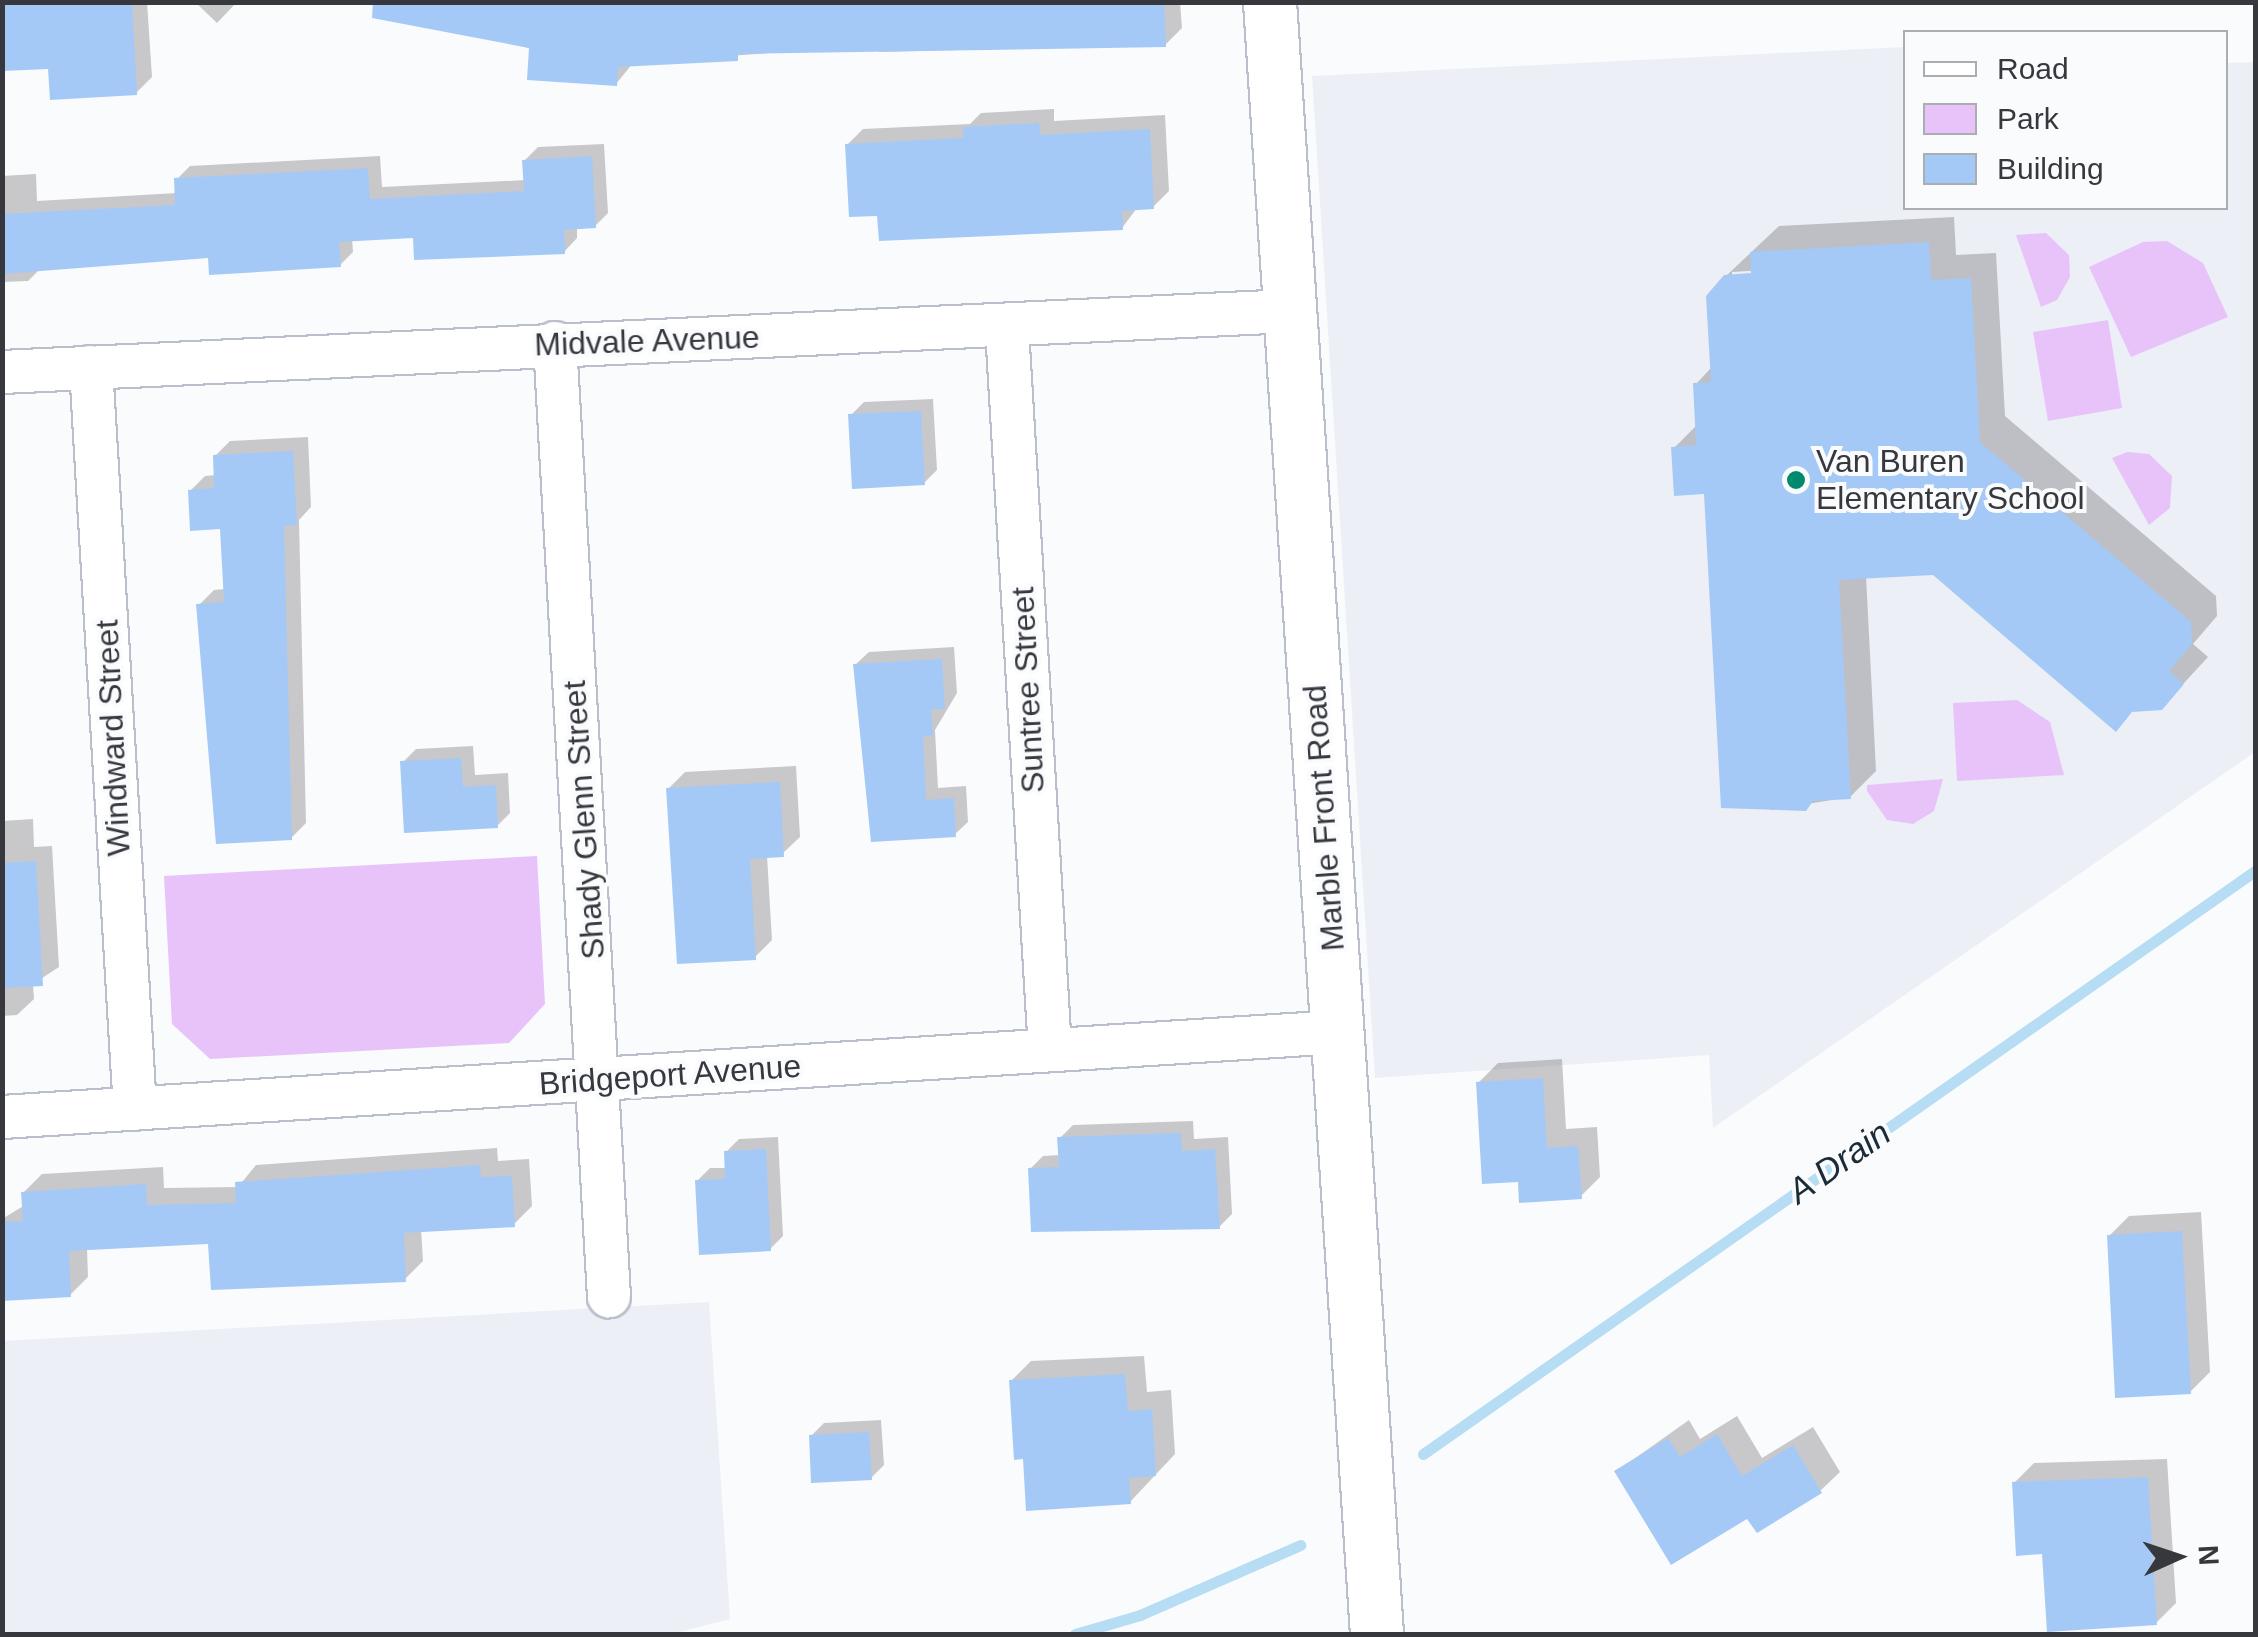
<!DOCTYPE html>
<html>
<head>
<meta charset="utf-8">
<style>
	body { margin:0 }
	#map { position:relative; width:2258px; height:1637px; overflow:hidden; background:#fafbfd; font-family:Helvetica,sans-serif }
	div>[style] { position:absolute }
	.built>* { inset:0; background:#edeff7 }
	.green>* { inset:0; background:#e8c3fa }
	.shadow>* { inset:0; background:#0003 }
	.stream>* { height:11px; margin:-5.5px; padding:0 5.5px; transform-origin:5.5px; border-radius:5.5px; background:#b6ddf3 }
	.building>* { inset:0; background:#a4c9f6 }
	.roads { filter:drop-shadow(2px 0 #bbbecb) drop-shadow(-2px 0 #bbbecb) drop-shadow(0 2px #bbbecb) drop-shadow(0 -2px #bbbecb) }
	.minor>* { height:42px; margin:-21px; padding:0 21px; transform-origin:21px; border-radius:21px; background:#fff }
	.tertiary>* { height:52px; margin:-26px; padding:0 26px; transform-origin:26px; border-radius:26px; background:#fff }
	.dots>* { width:28px; height:28px; translate:-50% -50%; box-sizing:border-box; border:5px solid #fafbfd; border-radius:50% }
	span { translate:-50% -50%; white-space:nowrap; text-align:center; line-height:1.15; -webkit-text-stroke:8px #fafbfd; paint-order:stroke }
	.street-label { font-size:32px; color:#37383e }
	.poi-label { font-size:32px; color:#37383e }
	.left { translate:0 -50%; text-align:left }
	.water-label { font-size:35px; color:#192c37; font-style:italic }
	.frame { position:absolute; inset:0; border:5px solid #37383e; pointer-events:none }
	.legend { position:absolute; left:1903px; top:30px; width:325px; height:180px; box-sizing:border-box; background:#fafbfd; border:2px solid #acadb1; margin:0; padding:12px 18px; list-style:none; font-size:30px; color:#37383e }
	.legend li { display:flex; align-items:center; gap:20px; height:50px }
	.legend b { width:50px; border:2px solid #acadb1 }
	.north { position:absolute; left:2128px; top:1507px; width:100px; height:100px; -webkit-text-stroke:8px #fafbfd; paint-order:stroke; rotate:87deg; font-size:28px; font-weight:700; line-height:40px; text-align:center; color:#37383e }
	.north::after { content:''; display:block; margin:auto; width:35px; height:45px; background:#37383e; clip-path:polygon(50% 0,100% 100%,50% 72%,0 100%) }
</style>
</head>
<body>
<div id="map">
	<div class="built">
		<div style="clip-path:polygon(1905px 47px,1906px 208px,2226px 208px,2226px 63px,2255px 62px,2255px 752px,1713px 1128px,1709px 1055px,1375px 1078px,1312px 76px)"></div>
		<div style="clip-path:polygon(709px 1302px,730px 1619px,671px 1634px,3px 1634px,3px 1341px)"></div>
	</div>
	<div class="green">
		<div style="clip-path:polygon(2046px 233px,2069px 255px,2070px 277px,2057px 300px,2041px 307px,2016px 235px)"></div>
		<div style="clip-path:polygon(2167px 241px,2203px 263px,2228px 317px,2131px 357px,2089px 267px,2143px 242px)"></div>
		<div style="clip-path:polygon(2108px 320px,2122px 408px,2048px 421px,2033px 332px)"></div>
		<div style="clip-path:polygon(2127px 452px,2149px 454px,2172px 476px,2170px 508px,2149px 525px,2112px 458px)"></div>
		<div style="clip-path:polygon(2017px 700px,2050px 722px,2064px 775px,1957px 781px,1953px 703px)"></div>
		<div style="clip-path:polygon(1943px 779px,1934px 811px,1913px 824px,1887px 820px,1867px 791px,1867px 785px)"></div>
		<div style="clip-path:polygon(537px 856px,545px 1004px,509px 1043px,210px 1059px,172px 1024px,164px 876px)"></div>
	</div>
	<div class="shadow">
		<div style="clip-path:polygon(2px 2px,147px 2px,152px 77px,136px 93px,50px 66px)"></div>
		<div style="clip-path:polygon(195px 2px,237px 2px,217px 23px)"></div>
		<div style="clip-path:polygon(416px 2px,1180px 2px,1182px 28px,1165px 45px,879px 52px,879px 45px,633px 63px,616px 84px)"></div>
		<div style="clip-path:polygon(1054px 109px,1054px 121px,1165px 115px,1169px 191px,1153px 207px,1137px 208px,1122px 228px,880px 213px,847px 145px,863px 129px,970px 124px,981px 113px)"></div>
		<div style="clip-path:polygon(604px 144px,608px 213px,595px 226px,577px 227px,577px 238px,564px 252px,415px 235px,352px 238px,353px 252px,340px 265px,211px 255px,39px 270px,28px 281px,2px 282px,2px 176px,36px 174px,37px 201px,177px 193px,177px 179px,190px 166px,380px 156px,382px 187px,526px 180px,525px 160px,538px 147px)"></div>
		<div style="clip-path:polygon(evenodd,1954px 217px,1956px 255px,1996px 253px,2005px 416px,2216px 596px,2217px 616px,2193px 644px,2208px 657px,2161px 708px,2134px 709px,1934px 572px,1866px 576px,1876px 771px,1850px 797px,1771px 810px,1762px 803px,1707px 492px,1674px 448px,1698px 424px,1696px 384px,1712px 367px,1726px 276px,1779px 226px,1954px 217px,1764px 270px,1764px 275px,1732px 277px,1732px 272px,1764px 270px)"></div>
		<div style="clip-path:polygon(933px 399px,937px 470px,924px 483px,851px 415px,864px 402px)"></div>
		<div style="clip-path:polygon(308px 437px,311px 507px,299px 520px,306px 823px,291px 838px,199px 605px,214px 590px,225px 589px,222px 526px,190px 491px,205px 476px,216px 475px,215px 456px,230px 441px)"></div>
		<div style="clip-path:polygon(954px 647px,957px 693px,935px 730px,938px 788px,966px 786px,968px 822px,954px 835px,873px 839px,856px 664px,869px 652px)"></div>
		<div style="clip-path:polygon(473px 746px,475px 775px,508px 773px,510px 813px,497px 826px,403px 762px,416px 749px)"></div>
		<div style="clip-path:polygon(796px 766px,800px 837px,782px 854px,767px 855px,772px 940px,755px 957px,668px 789px,685px 772px)"></div>
		<div style="clip-path:polygon(33px 819px,34px 847px,52px 846px,59px 967px,33px 984px,34px 999px,17px 1015px,2px 1016px,2px 821px)"></div>
		<div style="clip-path:polygon(1562px 1059px,1566px 1129px,1597px 1127px,1600px 1177px,1581px 1196px,1520px 1179px,1478px 1083px,1498px 1063px)"></div>
		<div style="clip-path:polygon(1193px 1121px,1194px 1139px,1228px 1137px,1232px 1214px,1219px 1227px,1148px 1230px,1148px 1223px,1030px 1169px,1043px 1156px,1061px 1155px,1060px 1138px,1073px 1125px)"></div>
		<div style="clip-path:polygon(778px 1137px,783px 1236px,770px 1249px,697px 1181px,710px 1168px,727px 1168px,726px 1152px,739px 1139px)"></div>
		<div style="clip-path:polygon(497px 1148px,498px 1161px,529px 1159px,532px 1206px,514px 1224px,421px 1229px,423px 1261px,405px 1279px,211px 1241px,87px 1248px,88px 1277px,70px 1295px,2px 1298px,2px 1219px,25px 1205px,24px 1192px,42px 1174px,163px 1167px,164px 1188px,238px 1187px,256px 1165px)"></div>
		<div style="clip-path:polygon(2201px 1212px,2210px 1372px,2190px 1392px,2109px 1236px,2129px 1216px)"></div>
		<div style="clip-path:polygon(1144px 1356px,1147px 1392px,1171px 1390px,1175px 1454px,1130px 1502px,1011px 1381px,1031px 1361px)"></div>
		<div style="clip-path:polygon(1737px 1416px,1762px 1458px,1813px 1427px,1840px 1472px,1820px 1491px,1748px 1515px,1617px 1471px,1689px 1420px,1700px 1439px)"></div>
		<div style="clip-path:polygon(881px 1420px,884px 1465px,871px 1478px,811px 1436px,824px 1423px)"></div>
		<div style="clip-path:polygon(2167px 1459px,2176px 1603px,2156px 1623px,2044px 1551px,2014px 1483px,2034px 1463px)"></div>
	</div>
	<div class="stream">
		<div style="left:1423px;top:1454px;width:1017px;rotate:-35.03deg"></div>
		<div style="left:1075px;top:1634px;width:68px;rotate:-16.3deg"></div>
		<div style="left:1140px;top:1615px;width:175px;rotate:-23.6deg"></div>
	</div>
	<div class="building">
		<div style="clip-path:polygon(2px 2px,132px 2px,137px 95px,50px 100px,48px 69px,2px 71px)"></div>
		<div style="clip-path:polygon(373px 2px,1164px 2px,1166px 47px,738px 54px,738px 61px,618px 67px,617px 86px,527px 80px,529px 48px,372px 18px)"></div>
		<div style="clip-path:polygon(1039px 123px,1040px 135px,1150px 129px,1154px 209px,1122px 211px,1123px 230px,879px 241px,877px 216px,849px 217px,845px 144px,963px 138px,963px 127px)"></div>
		<div style="clip-path:polygon(592px 156px,596px 228px,564px 230px,565px 254px,414px 260px,413px 238px,339px 242px,341px 267px,209px 275px,208px 258px,2px 274px,2px 214px,175px 205px,174px 178px,368px 168px,370px 199px,524px 191px,522px 160px)"></div>
		<div style="clip-path:polygon(1929px 242px,1931px 280px,1971px 278px,1980px 442px,2191px 622px,2192px 644px,2169px 671px,2184px 684px,2162px 710px,2132px 712px,2116px 732px,1933px 575px,1839px 580px,1851px 799px,1813px 801px,1806px 811px,1721px 808px,1704px 494px,1674px 496px,1671px 447px,1696px 445px,1693px 383px,1711px 382px,1706px 296px,1724px 275px,1751px 273px,1750px 252px)"></div>
		<div style="clip-path:polygon(921px 411px,925px 485px,852px 489px,848px 414px)"></div>
		<div style="clip-path:polygon(293px 451px,297px 525px,284px 526px,292px 840px,216px 844px,196px 604px,224px 602px,220px 529px,190px 531px,188px 490px,214px 488px,213px 455px)"></div>
		<div style="clip-path:polygon(942px 659px,945px 709px,931px 709px,933px 736px,923px 736px,926px 800px,954px 798px,956px 837px,871px 842px,853px 664px)"></div>
		<div style="clip-path:polygon(461px 758px,463px 787px,496px 785px,498px 828px,404px 833px,400px 761px)"></div>
		<div style="clip-path:polygon(780px 782px,784px 857px,750px 859px,756px 960px,677px 964px,666px 788px)"></div>
		<div style="clip-path:polygon(36px 861px,43px 986px,2px 988px,2px 863px)"></div>
		<div style="clip-path:polygon(1543px 1078px,1547px 1148px,1578px 1146px,1582px 1199px,1519px 1203px,1518px 1182px,1482px 1184px,1476px 1082px)"></div>
		<div style="clip-path:polygon(1181px 1133px,1182px 1151px,1215px 1149px,1220px 1229px,1031px 1232px,1028px 1168px,1059px 1167px,1057px 1137px)"></div>
		<div style="clip-path:polygon(766px 1149px,771px 1251px,699px 1255px,695px 1180px,725px 1179px,724px 1151px)"></div>
		<div style="clip-path:polygon(480px 1165px,481px 1177px,512px 1176px,515px 1227px,404px 1233px,406px 1282px,211px 1290px,208px 1244px,69px 1251px,71px 1297px,2px 1301px,2px 1222px,23px 1221px,21px 1192px,146px 1184px,147px 1205px,236px 1203px,235px 1182px)"></div>
		<div style="clip-path:polygon(2182px 1231px,2191px 1394px,2115px 1398px,2107px 1235px)"></div>
		<div style="clip-path:polygon(1125px 1374px,1128px 1411px,1152px 1409px,1156px 1476px,1129px 1478px,1131px 1504px,1026px 1511px,1023px 1459px,1014px 1460px,1009px 1380px)"></div>
		<div style="clip-path:polygon(869px 1432px,872px 1480px,811px 1483px,809px 1435px)"></div>
		<div style="clip-path:polygon(1717px 1434px,1742px 1476px,1793px 1445px,1822px 1493px,1757px 1533px,1747px 1519px,1671px 1565px,1614px 1471px,1668px 1438px,1680px 1457px)"></div>
		<div style="clip-path:polygon(2148px 1477px,2157px 1625px,2047px 1632px,2042px 1554px,2016px 1556px,2012px 1482px)"></div>
	</div>
	<div class="roads">
		<div class="minor">
			<div style="left:1007px;top:329px;width:722px;rotate:86.59deg"></div>
			<div style="left:555px;top:343px;width:955px;rotate:86.76deg"></div>
			<div style="left:91px;top:367px;width:743px;rotate:86.61deg"></div>
			<div style="left:2px;top:372px;width:1291px;rotate:-2.71deg"></div>
			<div style="left:2px;top:1117px;width:1339px;rotate:-3.64deg"></div>
		</div>
		<div class="tertiary">
			<div style="left:1270px;top:2px;width:1636px;rotate:86.25deg"></div>
		</div>
	</div>
	<div class="dots">
		<div style="left:1796px;top:480px;background:#01896e"></div>
	</div>
	<div class="street-label">
		<span style="left:647px;top:341px;rotate:-2deg">Midvale Avenue</span>
		<span style="left:1028px;top:690px;rotate:-93deg">Suntree Street</span>
		<span style="left:113px;top:738px;rotate:-93deg">Windward Street</span>
		<span style="left:1324px;top:818px;rotate:-94deg">Marble Front Road</span>
		<span style="left:584px;top:820px;rotate:-94deg">Shady Glenn Street</span>
		<span style="left:670px;top:1075px;rotate:-4deg">Bridgeport Avenue</span>
	</div>
	<div class="poi-label">
		<span class="left" style="left:1816px;top:480px">Van Buren<br>Elementary School</span>
	</div>
	<div class="water-label">
		<span style="left:1839px;top:1162px;rotate:-35deg">A Drain</span>
	</div>
	<div class="frame"></div>
	<ul class="legend">
	<li><b style="height:12px;background:#fff"></b>Road</li>
	<li><b style="height:28px;background:#e8c3fa"></b>Park</li>
	<li><b style="height:28px;background:#a4c9f6"></b>Building</li>
	</ul>
	<div class="north">N</div>
</div>
</body>
</html>
